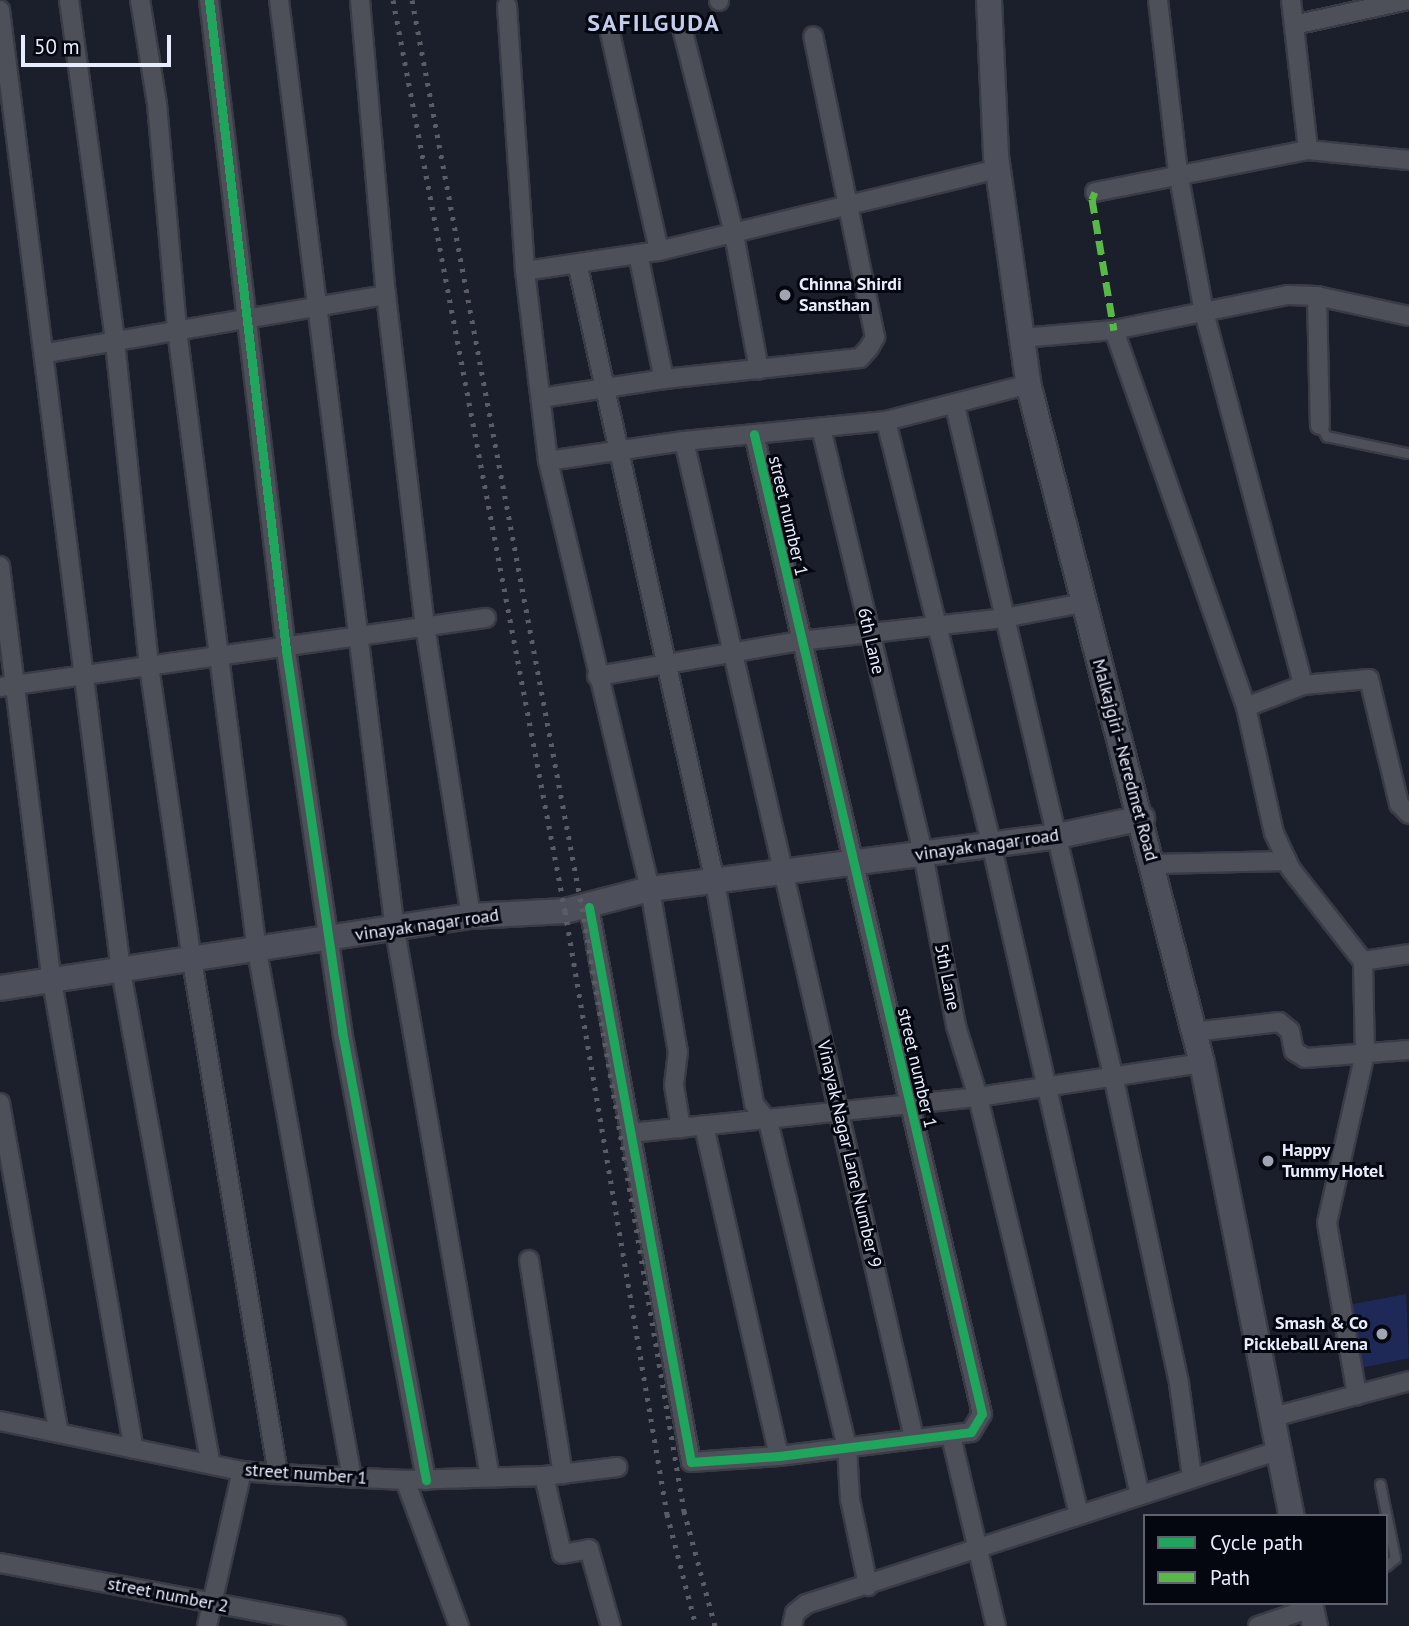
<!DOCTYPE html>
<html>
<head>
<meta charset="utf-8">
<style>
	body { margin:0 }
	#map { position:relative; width:1409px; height:1626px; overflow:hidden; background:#1b1e2b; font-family:"PT Sans",sans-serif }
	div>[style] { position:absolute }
	.green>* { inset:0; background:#1e2957 }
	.roads { filter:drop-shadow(2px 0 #393b45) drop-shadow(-2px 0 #393b45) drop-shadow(0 2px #393b45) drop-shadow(0 -2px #393b45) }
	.lane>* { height:9px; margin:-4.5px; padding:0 4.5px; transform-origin:4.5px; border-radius:4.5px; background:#4d5059 }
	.street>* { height:18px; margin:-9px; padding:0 9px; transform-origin:9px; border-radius:9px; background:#4d5059 }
	.secondary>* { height:24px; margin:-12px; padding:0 12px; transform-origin:12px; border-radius:12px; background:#4d505b }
	.rail>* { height:5px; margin-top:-2.5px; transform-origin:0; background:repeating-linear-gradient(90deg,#5b5d66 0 3.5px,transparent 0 10.5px) }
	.quiet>* { height:7px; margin-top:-3.5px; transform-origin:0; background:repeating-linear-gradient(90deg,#58b947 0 14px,transparent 0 21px) }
	.cycleway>* { height:9px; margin:-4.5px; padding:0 4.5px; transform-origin:4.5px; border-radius:4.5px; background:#20a55d }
	.dots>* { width:19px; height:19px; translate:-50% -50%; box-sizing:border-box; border:4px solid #050710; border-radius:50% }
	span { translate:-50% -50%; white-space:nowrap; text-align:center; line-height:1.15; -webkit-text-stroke:6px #050710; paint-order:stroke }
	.poi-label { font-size:18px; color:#e8edfd; font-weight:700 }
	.left { translate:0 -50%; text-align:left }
	.right { translate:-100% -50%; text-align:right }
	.street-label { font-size:18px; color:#e8edfd }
	.district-label { font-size:24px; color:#c4ceec; font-weight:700; letter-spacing:2px }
	.legend { position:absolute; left:1143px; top:1514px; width:245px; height:91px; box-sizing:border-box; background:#050710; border:2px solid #60636f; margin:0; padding:9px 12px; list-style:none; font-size:21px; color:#e8edfd }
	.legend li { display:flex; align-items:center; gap:14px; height:35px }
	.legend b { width:35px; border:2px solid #60636f }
	.scale { position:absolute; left:21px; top:35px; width:150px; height:32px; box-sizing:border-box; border:4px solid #e8edfd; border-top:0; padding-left:9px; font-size:21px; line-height:24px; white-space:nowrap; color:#e8edfd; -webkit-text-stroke:5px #050710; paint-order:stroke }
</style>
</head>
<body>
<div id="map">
	<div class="green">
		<div style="clip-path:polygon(1406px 1294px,1409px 1358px,1361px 1368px,1348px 1305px)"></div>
	</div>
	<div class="roads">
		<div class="lane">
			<div style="left:1320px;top:425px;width:13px;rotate:61deg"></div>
			<div style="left:1326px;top:436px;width:83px;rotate:11.9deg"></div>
			<div style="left:1380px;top:1484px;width:76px;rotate:78.5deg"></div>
			<div style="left:1395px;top:1558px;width:12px;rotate:138deg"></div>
		</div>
		<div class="street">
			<div style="left:69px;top:0;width:345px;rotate:82.3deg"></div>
			<div style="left:115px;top:342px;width:326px;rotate:84deg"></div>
			<div style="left:149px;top:666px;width:298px;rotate:81.7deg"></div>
			<div style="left:192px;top:961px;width:520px;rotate:80.48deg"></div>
			<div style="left:140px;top:0;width:105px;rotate:80.7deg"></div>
			<div style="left:157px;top:104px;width:227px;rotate:84.9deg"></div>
			<div style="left:177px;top:330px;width:626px;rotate:82.66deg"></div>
			<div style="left:257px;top:951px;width:535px;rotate:79.78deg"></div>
			<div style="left:209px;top:0;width:655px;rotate:83.24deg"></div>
			<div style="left:286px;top:650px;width:385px;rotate:81.6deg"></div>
			<div style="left:342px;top:1031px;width:457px;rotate:79.4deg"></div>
			<div style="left:279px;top:0;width:937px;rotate:82.89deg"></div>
			<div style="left:395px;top:930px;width:555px;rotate:80.15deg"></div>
			<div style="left:360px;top:0;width:296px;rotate:85deg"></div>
			<div style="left:386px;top:295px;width:333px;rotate:83.3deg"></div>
			<div style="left:425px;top:626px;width:294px;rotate:81deg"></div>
			<div style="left:1158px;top:0;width:173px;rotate:83.4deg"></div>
			<div style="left:1178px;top:172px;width:142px;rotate:79.5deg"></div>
			<div style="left:1204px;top:312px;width:386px;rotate:75.1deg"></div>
			<div style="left:1291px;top:0;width:151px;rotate:83.5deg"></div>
			<div style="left:719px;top:1px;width:1px;rotate:-90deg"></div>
			<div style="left:507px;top:6px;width:266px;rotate:86.1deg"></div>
			<div style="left:525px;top:271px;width:191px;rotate:83.1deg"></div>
			<div style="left:548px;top:461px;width:440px;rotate:76.6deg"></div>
			<div style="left:650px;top:889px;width:165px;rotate:80.3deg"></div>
			<div style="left:678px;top:1052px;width:33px;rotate:97deg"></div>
			<div style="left:674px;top:1085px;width:44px;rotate:80.8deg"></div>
			<div style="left:0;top:10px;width:969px;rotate:82.82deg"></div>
			<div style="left:121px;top:971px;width:499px;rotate:79.7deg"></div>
			<div style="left:681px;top:24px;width:217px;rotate:75.8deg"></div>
			<div style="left:734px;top:234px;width:138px;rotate:79.6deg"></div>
			<div style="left:1294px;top:25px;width:117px;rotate:-12.4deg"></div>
			<div style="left:610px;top:33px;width:223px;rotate:77.3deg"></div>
			<div style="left:1095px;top:192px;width:217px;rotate:-11.2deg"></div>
			<div style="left:1308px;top:150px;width:101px;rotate:5.7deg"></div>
			<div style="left:638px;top:254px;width:128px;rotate:78.3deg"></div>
			<div style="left:578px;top:267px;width:630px;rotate:77.44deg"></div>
			<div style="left:715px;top:882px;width:225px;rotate:80deg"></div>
			<div style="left:754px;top:1104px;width:22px;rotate:51deg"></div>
			<div style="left:768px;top:1121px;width:335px;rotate:76.4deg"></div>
			<div style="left:847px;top:1447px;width:52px;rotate:86.7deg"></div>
			<div style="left:850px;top:1499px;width:89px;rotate:78.3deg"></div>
			<div style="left:525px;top:271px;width:135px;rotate:-8.5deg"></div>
			<div style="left:659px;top:251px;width:349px;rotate:-13.6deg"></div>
			<div style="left:1317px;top:296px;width:129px;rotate:88.7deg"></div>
			<div style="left:1114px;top:330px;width:399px;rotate:70.7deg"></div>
			<div style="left:1246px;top:707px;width:129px;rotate:77.5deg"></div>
			<div style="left:1274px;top:833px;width:38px;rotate:65deg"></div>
			<div style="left:1290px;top:868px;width:118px;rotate:51.9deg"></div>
			<div style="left:1363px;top:961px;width:92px;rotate:88.8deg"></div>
			<div style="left:1365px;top:1053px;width:174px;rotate:102.6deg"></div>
			<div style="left:1327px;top:1223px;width:175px;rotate:80.1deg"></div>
			<div style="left:1022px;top:338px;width:92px;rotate:-5deg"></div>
			<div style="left:1114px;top:330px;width:177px;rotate:-11.4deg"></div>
			<div style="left:1288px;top:295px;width:29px;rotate:2deg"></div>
			<div style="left:1317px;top:296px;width:94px;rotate:12.3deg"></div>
			<div style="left:46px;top:353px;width:345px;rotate:-9.7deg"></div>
			<div style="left:541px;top:398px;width:124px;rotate:-8.8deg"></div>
			<div style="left:664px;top:379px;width:197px;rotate:-6.1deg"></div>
			<div style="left:860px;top:358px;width:13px;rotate:-48deg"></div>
			<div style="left:869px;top:348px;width:13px;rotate:-61deg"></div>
			<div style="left:875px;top:337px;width:307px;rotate:-101.6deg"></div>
			<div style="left:955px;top:406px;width:687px;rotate:76.71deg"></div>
			<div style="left:1113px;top:1075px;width:316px;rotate:77.9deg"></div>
			<div style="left:1179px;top:1384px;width:94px;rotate:82deg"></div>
			<div style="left:886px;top:421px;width:435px;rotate:76deg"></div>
			<div style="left:991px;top:843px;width:669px;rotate:77.13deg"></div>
			<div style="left:821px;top:428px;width:438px;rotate:76.5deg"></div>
			<div style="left:923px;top:854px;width:175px;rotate:79.1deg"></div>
			<div style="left:956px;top:1026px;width:74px;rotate:72.8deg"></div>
			<div style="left:978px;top:1097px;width:429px;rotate:76.4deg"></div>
			<div style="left:684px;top:441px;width:1023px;rotate:77.01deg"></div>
			<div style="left:548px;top:461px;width:137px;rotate:-8.4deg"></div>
			<div style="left:684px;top:441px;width:203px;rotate:-5.7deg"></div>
			<div style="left:886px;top:421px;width:148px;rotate:-14.5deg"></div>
			<div style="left:0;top:566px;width:418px;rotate:82.9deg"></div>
			<div style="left:52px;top:981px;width:475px;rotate:80.1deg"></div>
			<div style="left:597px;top:676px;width:206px;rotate:-9.8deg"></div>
			<div style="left:800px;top:641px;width:205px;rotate:-6.4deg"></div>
			<div style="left:1004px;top:618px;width:80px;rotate:-10.8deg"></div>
			<div style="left:0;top:687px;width:491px;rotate:-8.1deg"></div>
			<div style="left:1246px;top:707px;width:61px;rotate:-21.1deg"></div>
			<div style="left:1303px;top:685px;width:66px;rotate:-5.2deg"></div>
			<div style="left:1369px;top:679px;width:129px;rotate:76.5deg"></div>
			<div style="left:1399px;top:804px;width:14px;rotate:45deg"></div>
			<div style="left:1153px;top:864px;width:134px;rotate:-1.3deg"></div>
			<div style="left:589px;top:907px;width:564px;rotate:79.59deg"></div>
			<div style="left:691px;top:1462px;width:88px;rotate:-3.9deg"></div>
			<div style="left:779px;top:1456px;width:193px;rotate:-7.1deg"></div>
			<div style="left:971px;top:1432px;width:21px;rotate:-59deg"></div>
			<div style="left:982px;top:1414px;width:1006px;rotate:-103.1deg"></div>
			<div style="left:1363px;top:961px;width:47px;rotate:-8.7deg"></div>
			<div style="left:1194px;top:1032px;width:86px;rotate:-6.7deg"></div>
			<div style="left:1279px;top:1022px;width:14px;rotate:39deg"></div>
			<div style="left:1290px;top:1031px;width:20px;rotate:79deg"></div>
			<div style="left:1294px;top:1051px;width:13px;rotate:32deg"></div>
			<div style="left:1305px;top:1058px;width:104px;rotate:-4.4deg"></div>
			<div style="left:0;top:1103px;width:335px;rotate:79.9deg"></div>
			<div style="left:704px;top:1126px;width:338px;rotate:77.2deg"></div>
			<div style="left:630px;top:1133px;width:350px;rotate:-5.9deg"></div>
			<div style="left:978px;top:1097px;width:227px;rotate:-8.6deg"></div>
			<div style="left:529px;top:1260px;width:217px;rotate:81deg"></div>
			<div style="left:1273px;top:1417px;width:141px;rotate:-14.8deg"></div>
			<div style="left:0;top:1421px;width:247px;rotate:11.7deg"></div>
			<div style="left:242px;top:1471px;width:36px;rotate:5deg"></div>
			<div style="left:278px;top:1474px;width:127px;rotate:2.7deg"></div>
			<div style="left:405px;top:1480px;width:139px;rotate:-1.6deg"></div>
			<div style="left:544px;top:1476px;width:74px;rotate:-7deg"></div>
			<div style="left:951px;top:1436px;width:195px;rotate:76.7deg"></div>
			<div style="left:544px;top:1476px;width:80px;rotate:77deg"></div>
			<div style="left:562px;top:1554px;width:27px;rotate:-10deg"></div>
			<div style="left:589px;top:1549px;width:80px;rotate:74.1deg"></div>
			<div style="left:405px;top:1480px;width:156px;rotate:69.7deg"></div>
			<div style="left:0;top:1563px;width:342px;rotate:10.6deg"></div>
			<div style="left:207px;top:1626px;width:159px;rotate:-77.3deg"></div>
			<div style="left:792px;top:1626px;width:13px;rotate:-77deg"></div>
			<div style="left:795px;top:1613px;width:14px;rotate:-39deg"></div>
			<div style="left:806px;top:1604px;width:496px;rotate:-18deg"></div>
			<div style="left:1258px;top:1626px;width:56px;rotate:-18.8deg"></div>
		</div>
		<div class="secondary">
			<div style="left:989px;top:0;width:156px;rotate:87.4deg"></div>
			<div style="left:996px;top:156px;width:233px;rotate:81.9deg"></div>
			<div style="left:1029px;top:387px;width:698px;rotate:75.65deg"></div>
			<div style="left:1202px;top:1063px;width:462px;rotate:78.8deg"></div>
			<div style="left:0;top:988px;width:476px;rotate:-8.7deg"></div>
			<div style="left:471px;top:916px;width:94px;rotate:-3deg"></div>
			<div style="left:565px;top:911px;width:88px;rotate:-14.5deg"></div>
			<div style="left:650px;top:889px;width:411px;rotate:-7.4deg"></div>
			<div style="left:1058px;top:836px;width:86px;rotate:-12.1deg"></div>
			<div style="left:1310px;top:1603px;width:24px;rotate:78deg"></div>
		</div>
	</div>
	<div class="rail">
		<div style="left:393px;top:0;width:927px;rotate:79.31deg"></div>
		<div style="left:565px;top:911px;width:612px;rotate:80.4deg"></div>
		<div style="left:667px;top:1514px;width:116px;rotate:75.5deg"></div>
		<div style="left:412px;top:0;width:924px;rotate:79.4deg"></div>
		<div style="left:582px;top:908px;width:612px;rotate:80.4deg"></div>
		<div style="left:684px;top:1511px;width:119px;rotate:74.9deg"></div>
	</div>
	<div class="quiet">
		<div style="left:1095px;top:192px;width:8px;rotate:113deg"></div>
		<div style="left:1092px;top:199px;width:133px;rotate:80.5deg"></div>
	</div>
	<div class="cycleway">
		<div style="left:209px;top:0;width:655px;rotate:83.24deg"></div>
		<div style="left:286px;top:650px;width:385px;rotate:81.6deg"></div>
		<div style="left:342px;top:1031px;width:457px;rotate:79.4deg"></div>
		<div style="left:589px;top:907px;width:564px;rotate:79.59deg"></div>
		<div style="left:691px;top:1462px;width:88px;rotate:-3.9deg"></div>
		<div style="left:779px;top:1456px;width:193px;rotate:-7.1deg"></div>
		<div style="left:971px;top:1432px;width:21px;rotate:-59deg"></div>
		<div style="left:982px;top:1414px;width:1006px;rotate:-103.1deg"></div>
	</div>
	<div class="dots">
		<div style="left:785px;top:295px;background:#a0a5b4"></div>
		<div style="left:1268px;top:1161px;background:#a0a5b4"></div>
		<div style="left:1382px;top:1334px;background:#a0a5b4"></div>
	</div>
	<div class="poi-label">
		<span class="left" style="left:799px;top:295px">Chinna Shirdi<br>Sansthan</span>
		<span class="left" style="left:1282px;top:1161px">Happy<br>Tummy Hotel</span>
		<span class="right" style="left:1368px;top:1334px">Smash &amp; Co<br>Pickleball Arena</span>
	</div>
	<div class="street-label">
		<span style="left:788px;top:516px;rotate:77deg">street number 1</span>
		<span style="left:871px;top:641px;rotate:77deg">6th Lane</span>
		<span style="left:1125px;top:760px;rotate:75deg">Malkajgiri - Neredmet Road</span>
		<span style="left:987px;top:845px;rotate:-8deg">vinayak nagar road</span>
		<span style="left:427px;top:925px;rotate:-8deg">vinayak nagar road</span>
		<span style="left:947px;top:977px;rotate:79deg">5th Lane</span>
		<span style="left:917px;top:1068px;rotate:77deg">street number 1</span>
		<span style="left:849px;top:1154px;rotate:77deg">Vinayak Nagar Lane Number 9</span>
		<span style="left:306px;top:1474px;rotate:4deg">street number 1</span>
		<span style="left:168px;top:1595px;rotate:11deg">street number 2</span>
	</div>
	<div class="district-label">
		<span style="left:654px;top:23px">SAFILGUDA</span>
	</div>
	<ul class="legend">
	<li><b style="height:9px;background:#20a55d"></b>Cycle path</li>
	<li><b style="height:9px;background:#58b947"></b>Path</li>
	</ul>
	<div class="scale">50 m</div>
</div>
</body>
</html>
